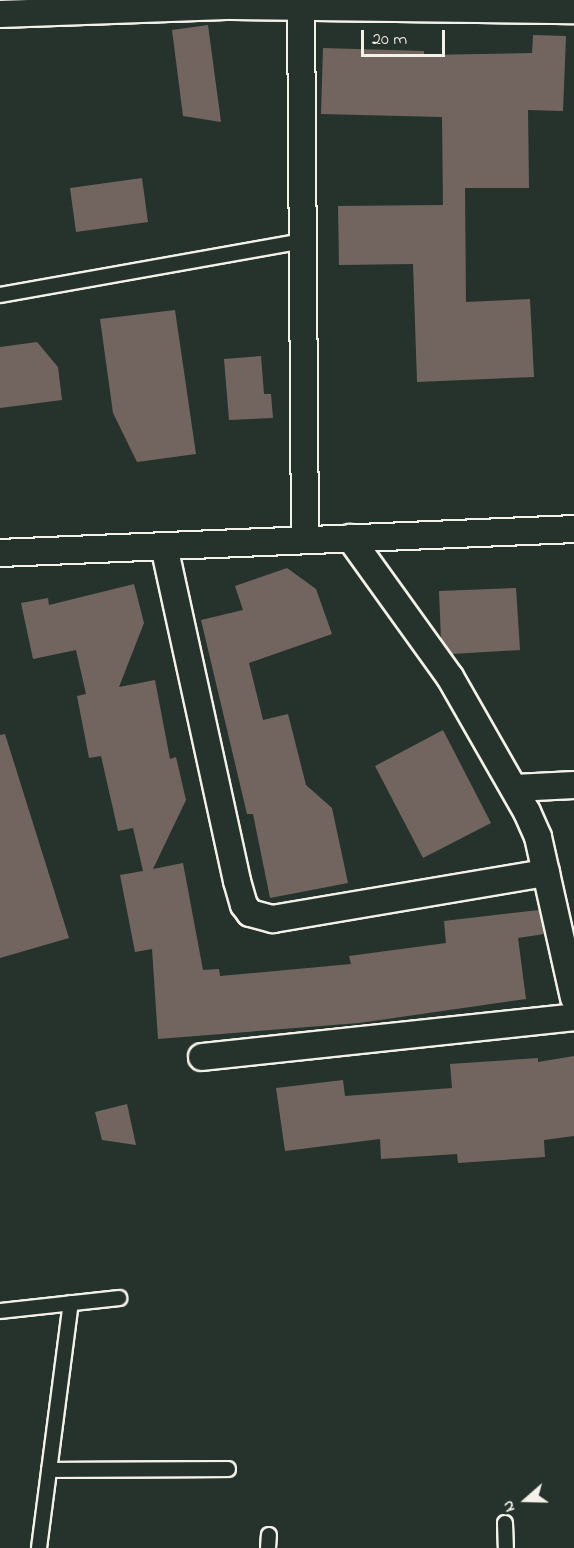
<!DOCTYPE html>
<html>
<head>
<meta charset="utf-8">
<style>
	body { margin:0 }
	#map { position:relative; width:574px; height:1548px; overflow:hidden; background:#26332d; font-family:"Indie Flower",sans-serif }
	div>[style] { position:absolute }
	.building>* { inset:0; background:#72655f }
	.roads { filter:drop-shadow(2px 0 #f4f1e8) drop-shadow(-2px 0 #f4f1e8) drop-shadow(0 2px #f4f1e8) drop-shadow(0 -2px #f4f1e8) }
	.lane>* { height:14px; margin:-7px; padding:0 7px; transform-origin:7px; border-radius:7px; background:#26332d }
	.street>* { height:26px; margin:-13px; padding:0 13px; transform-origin:13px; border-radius:13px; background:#26332d }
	span { translate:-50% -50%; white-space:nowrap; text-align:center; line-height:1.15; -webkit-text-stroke:5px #26332d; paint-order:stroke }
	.north { position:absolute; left:496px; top:1470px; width:60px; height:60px; -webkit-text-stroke:4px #26332d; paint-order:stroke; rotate:250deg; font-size:16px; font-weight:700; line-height:24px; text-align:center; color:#f4f1e8 }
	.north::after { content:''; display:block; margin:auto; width:21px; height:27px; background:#f4f1e8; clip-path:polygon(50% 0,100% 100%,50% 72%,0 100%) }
	.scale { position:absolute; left:361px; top:30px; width:84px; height:27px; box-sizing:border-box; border:3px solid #f4f1e8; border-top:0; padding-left:8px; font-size:18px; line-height:21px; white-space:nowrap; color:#f4f1e8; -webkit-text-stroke:4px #26332d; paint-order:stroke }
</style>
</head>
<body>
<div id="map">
	<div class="building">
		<div style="clip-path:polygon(208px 25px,221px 122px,183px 116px,172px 30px)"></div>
		<div style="clip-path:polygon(533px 35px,566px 36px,563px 111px,528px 110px,529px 188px,465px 188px,466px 302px,530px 299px,534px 377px,417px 382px,413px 264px,339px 265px,338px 206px,443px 205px,442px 117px,321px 114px,323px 48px,424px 51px,424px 55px,532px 53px)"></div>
		<div style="clip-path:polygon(142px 178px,148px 222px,76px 232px,70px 188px)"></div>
		<div style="clip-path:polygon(175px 310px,196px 454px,137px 462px,113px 413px,100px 319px)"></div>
		<div style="clip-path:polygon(37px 342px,58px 367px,62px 400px,0 408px,0 347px)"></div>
		<div style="clip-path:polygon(261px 356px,264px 394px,271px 394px,273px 418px,229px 420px,224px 359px)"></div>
		<div style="clip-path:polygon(287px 568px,316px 589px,332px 634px,249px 663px,263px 720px,288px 714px,306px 785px,332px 808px,348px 883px,270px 898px,253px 814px,247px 814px,201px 620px,243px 610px,235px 586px)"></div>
		<div style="clip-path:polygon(134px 584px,144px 623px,119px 687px,155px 680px,170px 759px,176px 757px,186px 800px,153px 869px,183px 863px,203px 970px,219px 969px,220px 976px,351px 964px,349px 956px,446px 943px,444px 921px,539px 910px,544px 934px,518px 938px,526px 999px,359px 1023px,158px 1039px,152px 949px,135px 952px,120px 875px,143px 871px,133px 828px,118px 831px,101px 756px,89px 758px,77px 696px,86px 694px,76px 650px,33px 659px,21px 603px,48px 598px,49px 605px)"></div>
		<div style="clip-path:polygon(516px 588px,520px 650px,452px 654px,441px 639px,439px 591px)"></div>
		<div style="clip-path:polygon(443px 730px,491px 823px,423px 858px,375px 766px)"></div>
		<div style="clip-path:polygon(5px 734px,69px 938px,0 958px,0 735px)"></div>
		<div style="clip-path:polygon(574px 1056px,574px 1136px,544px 1140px,545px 1157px,458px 1163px,457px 1154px,381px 1159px,380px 1139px,285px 1151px,276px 1088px,343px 1080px,345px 1096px,452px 1088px,450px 1064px,538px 1058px,538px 1062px)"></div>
		<div style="clip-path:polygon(127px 1104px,136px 1145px,102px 1140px,95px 1112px)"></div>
	</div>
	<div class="roads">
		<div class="lane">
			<div style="left:0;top:295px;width:308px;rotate:-10.1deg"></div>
			<div style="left:0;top:1311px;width:120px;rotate:-6.2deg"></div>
			<div style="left:49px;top:1470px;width:179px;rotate:-0.3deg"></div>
			<div style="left:505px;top:1523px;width:25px;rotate:88deg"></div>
			<div style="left:39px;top:1548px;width:247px;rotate:-82.6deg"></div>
			<div style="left:268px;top:1548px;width:13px;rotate:-86deg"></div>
		</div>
		<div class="street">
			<div style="left:301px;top:5px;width:535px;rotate:89.57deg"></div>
			<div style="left:0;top:14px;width:233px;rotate:-2deg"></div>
			<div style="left:233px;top:6px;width:341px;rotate:0.7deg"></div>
			<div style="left:350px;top:538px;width:171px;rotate:54.3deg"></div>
			<div style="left:450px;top:677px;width:155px;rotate:60.3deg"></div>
			<div style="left:527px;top:812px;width:27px;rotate:66deg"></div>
			<div style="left:538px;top:837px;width:165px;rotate:77.4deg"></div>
			<div style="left:164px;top:546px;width:343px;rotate:77.7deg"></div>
			<div style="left:237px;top:881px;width:25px;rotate:74deg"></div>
			<div style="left:244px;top:905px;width:10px;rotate:53deg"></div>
			<div style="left:250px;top:913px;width:24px;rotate:15deg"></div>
			<div style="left:273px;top:919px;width:277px;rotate:-9.6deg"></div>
			<div style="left:0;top:553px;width:575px;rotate:-2.39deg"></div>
			<div style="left:515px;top:788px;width:59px;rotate:-2.9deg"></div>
			<div style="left:202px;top:1057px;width:374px;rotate:-6.1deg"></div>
		</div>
	</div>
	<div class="north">N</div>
	<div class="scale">20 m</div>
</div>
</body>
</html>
